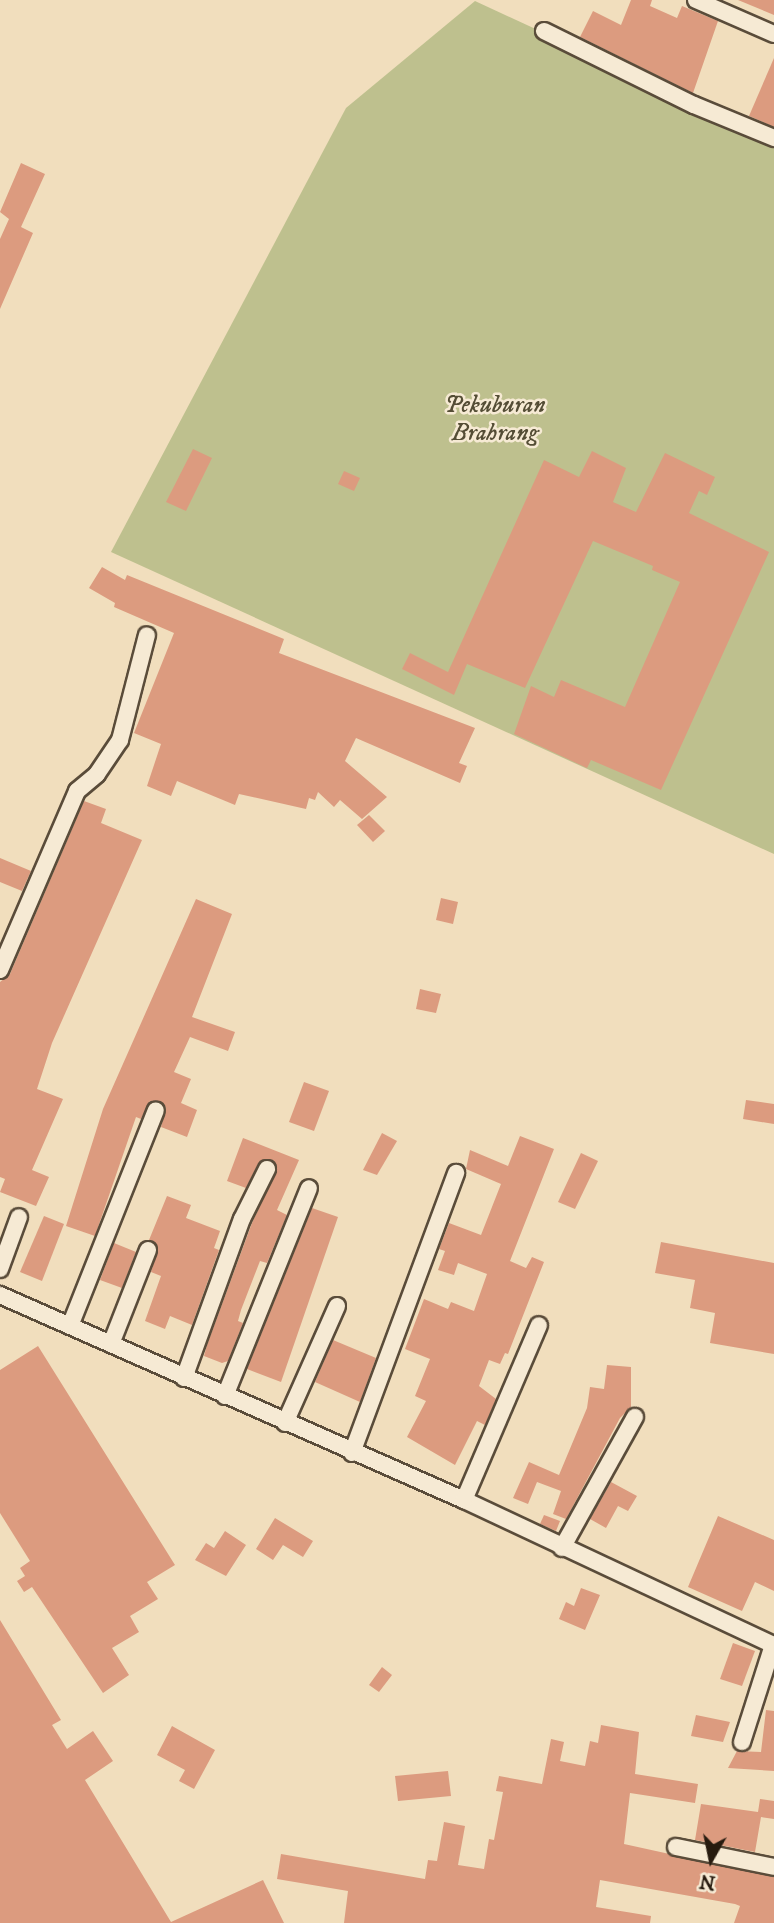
<!DOCTYPE html>
<html>
<head>
<meta charset="utf-8">
<style>
	body { margin:0 }
	#map { position:relative; width:774px; height:1923px; overflow:hidden; background:#f1debd; font-family:"IM FELL DW Pica",serif }
	div>[style] { position:absolute }
	.green>* { inset:0; background:#bec08e }
	.building>* { inset:0; background:#dc9b7f }
	.roads { filter:drop-shadow(2px 0 #5a4c3a) drop-shadow(-2px 0 #5a4c3a) drop-shadow(0 2px #5a4c3a) drop-shadow(0 -2px #5a4c3a) }
	.minor>* { height:16px; margin:-8px; padding:0 8px; transform-origin:8px; border-radius:8px; background:#f6ead4 }
	span { translate:-50% -50%; white-space:nowrap; text-align:center; line-height:1.15; -webkit-text-stroke:5px #f6ead4; paint-order:stroke }
	.park-label { font-size:24px; color:#544d35; font-style:italic }
	.north { position:absolute; left:676px; top:1825px; width:70px; height:70px; -webkit-text-stroke:5px #f6ead4; paint-order:stroke; rotate:189deg; font-size:19px; font-weight:700; line-height:28px; text-align:center; color:#271b0f }
	.north::after { content:''; display:block; margin:auto; width:24px; height:32px; background:#271b0f; clip-path:polygon(50% 0,100% 100%,50% 72%,0 100%) }
</style>
</head>
<body>
<div id="map">
	<div class="green">
		<div style="clip-path:polygon(475px 1px,774px 139px,774px 854px,111px 552px,346px 108px)"></div>
	</div>
	<div class="building">
		<div style="clip-path:polygon(631px 0,652px 0,650px 6px,677px 18px,682px 6px,718px 21px,693px 93px,580px 37px,593px 11px,621px 25px)"></div>
		<div style="clip-path:polygon(738px 0,774px 0,774px 15px)"></div>
		<div style="clip-path:polygon(774px 58px,774px 127px,749px 116px)"></div>
		<div style="clip-path:polygon(21px 163px,45px 174px,21px 227px,33px 233px,0 309px,0 239px,9px 219px,0 212px)"></div>
		<div style="clip-path:polygon(193px 449px,212px 458px,186px 511px,166px 502px)"></div>
		<div style="clip-path:polygon(592px 451px,626px 468px,613px 502px,636px 512px,665px 453px,715px 477px,707px 495px,699px 491px,689px 513px,769px 552px,661px 790px,591px 760px,587px 768px,514px 734px,531px 686px,554px 697px,561px 680px,625px 707px,680px 582px,652px 570px,653px 566px,593px 541px,525px 688px,467px 664px,454px 695px,402px 669px,410px 653px,448px 672px,544px 460px,579px 477px)"></div>
		<div style="clip-path:polygon(344px 471px,360px 478px,354px 491px,338px 484px)"></div>
		<div style="clip-path:polygon(102px 567px,125px 580px,127px 575px,284px 639px,279px 653px,475px 728px,459px 763px,467px 766px,460px 783px,356px 738px,345px 761px,387px 797px,362px 819px,340px 800px,334px 807px,318px 792px,315px 800px,309px 798px,306px 809px,239px 794px,235px 805px,177px 781px,171px 796px,147px 786px,161px 744px,134px 733px,174px 633px,114px 607px,115px 603px,89px 588px)"></div>
		<div style="clip-path:polygon(84px 801px,106px 809px,101px 823px,142px 840px,52px 1043px,37px 1089px,63px 1099px,32px 1170px,49px 1177px,36px 1206px,0 1192px,5px 1179px,0 1177px,0 982px,10px 974px)"></div>
		<div style="clip-path:polygon(369px 815px,385px 831px,373px 842px,357px 825px)"></div>
		<div style="clip-path:polygon(0 858px,31px 871px,22px 891px,0 882px)"></div>
		<div style="clip-path:polygon(441px 898px,458px 902px,453px 924px,436px 920px)"></div>
		<div style="clip-path:polygon(196px 899px,232px 914px,192px 1017px,235px 1032px,228px 1051px,190px 1037px,174px 1072px,191px 1079px,181px 1103px,197px 1110px,187px 1137px,161px 1127px,166px 1108px,160px 1101px,150px 1101px,141px 1119px,136px 1117px,95px 1236px,66px 1226px,103px 1109px)"></div>
		<div style="clip-path:polygon(420px 989px,441px 994px,436px 1013px,416px 1009px)"></div>
		<div style="clip-path:polygon(304px 1082px,329px 1091px,314px 1131px,289px 1122px)"></div>
		<div style="clip-path:polygon(746px 1100px,774px 1104px,774px 1124px,743px 1119px)"></div>
		<div style="clip-path:polygon(382px 1133px,397px 1141px,377px 1175px,363px 1170px)"></div>
		<div style="clip-path:polygon(520px 1136px,554px 1149px,510px 1261px,526px 1268px,532px 1257px,544px 1262px,508px 1354px,505px 1353px,500px 1364px,489px 1360px,479px 1386px,496px 1399px,485px 1425px,477px 1421px,455px 1465px,407px 1437px,426px 1401px,415px 1396px,430px 1359px,405px 1349px,424px 1299px,448px 1309px,451px 1302px,474px 1311px,487px 1274px,458px 1263px,454px 1275px,438px 1270px,445px 1251px,439px 1249px,449px 1223px,481px 1235px,501px 1184px,466px 1169px,470px 1150px,508px 1166px)"></div>
		<div style="clip-path:polygon(243px 1138px,299px 1160px,277px 1210px,287px 1215px,267px 1263px,260px 1261px,241px 1310px,238px 1321px,243px 1323px,228px 1361px,222px 1363px,204px 1356px,207px 1345px,252px 1223px,277px 1169px,266px 1159px,258px 1164px,246px 1188px,227px 1181px)"></div>
		<div style="clip-path:polygon(581px 1153px,598px 1161px,575px 1209px,558px 1202px)"></div>
		<div style="clip-path:polygon(167px 1196px,191px 1205px,186px 1218px,220px 1231px,214px 1248px,219px 1250px,192px 1325px,170px 1316px,165px 1329px,145px 1321px,161px 1276px,151px 1272px,158px 1249px,149px 1240px)"></div>
		<div style="clip-path:polygon(312px 1208px,338px 1217px,281px 1382px,247px 1369px)"></div>
		<div style="clip-path:polygon(44px 1216px,64px 1224px,42px 1281px,20px 1272px)"></div>
		<div style="clip-path:polygon(661px 1242px,774px 1263px,774px 1354px,710px 1343px,715px 1313px,690px 1308px,695px 1280px,655px 1273px)"></div>
		<div style="clip-path:polygon(114px 1243px,136px 1252px,122px 1288px,100px 1280px)"></div>
		<div style="clip-path:polygon(333px 1340px,376px 1358px,360px 1402px,315px 1382px)"></div>
		<div style="clip-path:polygon(38px 1346px,175px 1565px,147px 1582px,158px 1599px,130px 1616px,139px 1632px,112px 1648px,129px 1675px,103px 1693px,32px 1587px,24px 1592px,17px 1581px,25px 1576px,20px 1568px,30px 1561px,0 1513px,0 1370px)"></div>
		<div style="clip-path:polygon(607px 1365px,631px 1367px,631px 1407px,620px 1418px,566px 1519px,553px 1514px,561px 1491px,537px 1482px,528px 1504px,513px 1498px,529px 1462px,559px 1475px,587px 1408px,590px 1387px,604px 1389px)"></div>
		<div style="clip-path:polygon(611px 1482px,637px 1496px,628px 1511px,618px 1506px,606px 1528px,590px 1519px)"></div>
		<div style="clip-path:polygon(544px 1515px,560px 1521px,556px 1531px,540px 1524px)"></div>
		<div style="clip-path:polygon(718px 1516px,774px 1540px,774px 1591px,755px 1582px,742px 1611px,688px 1587px)"></div>
		<div style="clip-path:polygon(275px 1518px,313px 1541px,303px 1557px,283px 1545px,273px 1560px,256px 1549px)"></div>
		<div style="clip-path:polygon(225px 1531px,246px 1545px,226px 1576px,195px 1560px,206px 1543px,214px 1548px)"></div>
		<div style="clip-path:polygon(581px 1588px,600px 1595px,585px 1630px,559px 1619px,566px 1602px,574px 1606px)"></div>
		<div style="clip-path:polygon(0 1620px,61px 1720px,52px 1725px,67px 1749px,93px 1731px,113px 1761px,85px 1780px,171px 1922px,263px 1880px,284px 1923px,0 1923px)"></div>
		<div style="clip-path:polygon(733px 1643px,755px 1651px,742px 1686px,720px 1679px)"></div>
		<div style="clip-path:polygon(382px 1667px,392px 1675px,379px 1692px,369px 1685px)"></div>
		<div style="clip-path:polygon(766px 1710px,774px 1711px,774px 1771px,728px 1768px,737px 1751px,761px 1752px)"></div>
		<div style="clip-path:polygon(696px 1715px,730px 1722px,723px 1742px,691px 1736px)"></div>
		<div style="clip-path:polygon(601px 1725px,639px 1732px,635px 1774px,698px 1784px,695px 1803px,630px 1793px,624px 1844px,774px 1877px,774px 1923px,734px 1923px,740px 1906px,735px 1904px,600px 1880px,596px 1907px,651px 1916px,650px 1923px,344px 1923px,348px 1891px,277px 1879px,281px 1854px,425px 1879px,428px 1860px,437px 1861px,444px 1822px,465px 1826px,458px 1865px,484px 1869px,489px 1839px,494px 1840px,503px 1792px,496px 1791px,499px 1776px,542px 1784px,551px 1739px,564px 1742px,560px 1761px,585px 1766px,590px 1741px,598px 1743px)"></div>
		<div style="clip-path:polygon(172px 1726px,215px 1750px,194px 1789px,179px 1781px,185px 1770px,157px 1755px)"></div>
		<div style="clip-path:polygon(448px 1771px,451px 1796px,398px 1801px,395px 1776px)"></div>
		<div style="clip-path:polygon(760px 1799px,774px 1801px,774px 1819px,761px 1817px,755px 1852px,695px 1840px,701px 1804px,758px 1812px)"></div>
	</div>
	<div class="roads">
		<div class="minor">
			<div style="left:696px;top:0;width:85px;rotate:23.6deg"></div>
			<div style="left:544px;top:31px;width:167px;rotate:26.3deg"></div>
			<div style="left:694px;top:105px;width:87px;rotate:22.4deg"></div>
			<div style="left:0;top:970px;width:195px;rotate:-66.7deg"></div>
			<div style="left:77px;top:791px;width:26px;rotate:-40deg"></div>
			<div style="left:97px;top:774px;width:41px;rotate:-55.9deg"></div>
			<div style="left:120px;top:740px;width:108px;rotate:-75.6deg"></div>
			<div style="left:0;top:1269px;width:55px;rotate:-69.9deg"></div>
			<div style="left:0;top:1295px;width:507px;rotate:23.84deg"></div>
			<div style="left:464px;top:1500px;width:342px;rotate:25.1deg"></div>
			<div style="left:70px;top:1326px;width:232px;rotate:-68.3deg"></div>
			<div style="left:111px;top:1344px;width:101px;rotate:-68.5deg"></div>
			<div style="left:184px;top:1378px;width:169px;rotate:-70deg"></div>
			<div style="left:242px;top:1219px;width:56px;rotate:-63.4deg"></div>
			<div style="left:225px;top:1396px;width:224px;rotate:-68deg"></div>
			<div style="left:285px;top:1423px;width:128px;rotate:-66deg"></div>
			<div style="left:352px;top:1453px;width:299px;rotate:-69.6deg"></div>
			<div style="left:464px;top:1500px;width:190px;rotate:-66.8deg"></div>
			<div style="left:562px;top:1548px;width:150px;rotate:-60.9deg"></div>
			<div style="left:742px;top:1742px;width:102px;rotate:-72.3deg"></div>
			<div style="left:676px;top:1847px;width:100px;rotate:11.5deg"></div>
		</div>
	</div>
	<div class="park-label">
		<span style="left:495px;top:420px">Pekuburan<br>Brahrang</span>
	</div>
	<div class="north">N</div>
</div>
</body>
</html>
